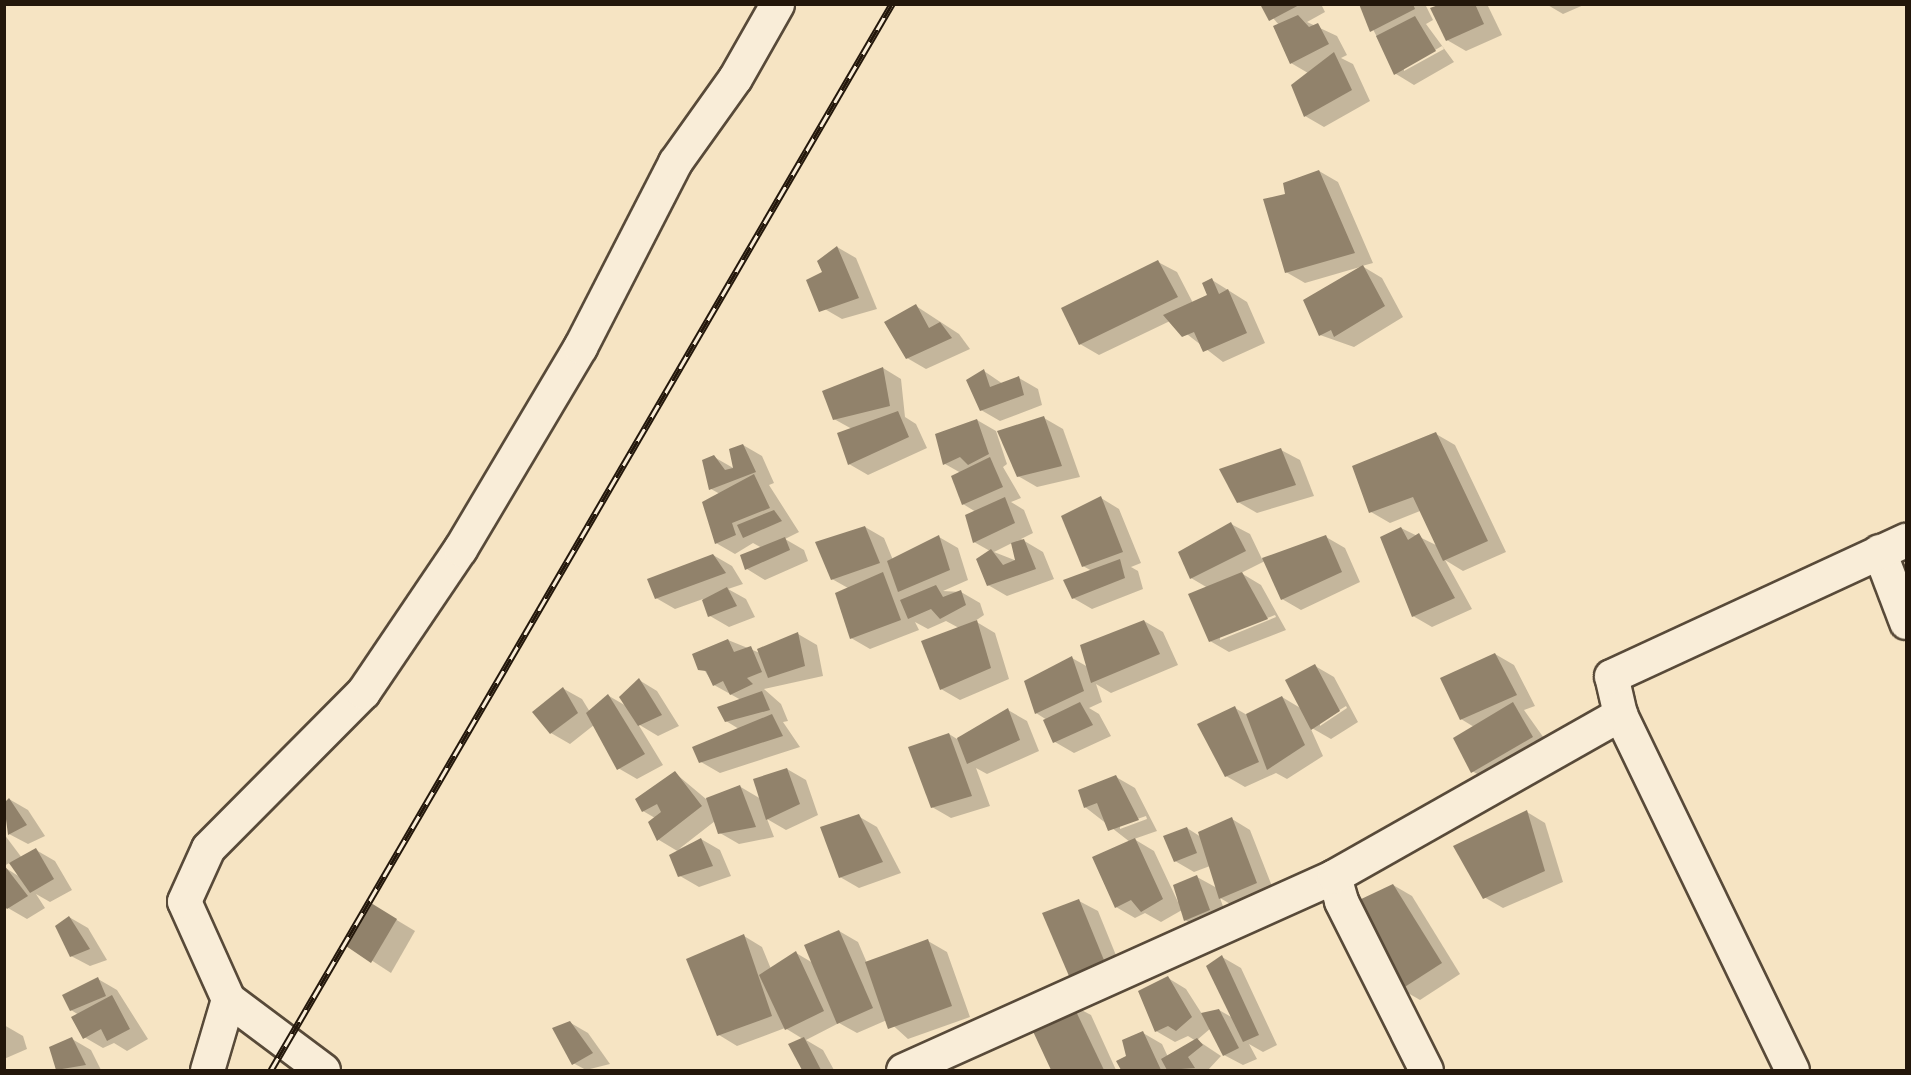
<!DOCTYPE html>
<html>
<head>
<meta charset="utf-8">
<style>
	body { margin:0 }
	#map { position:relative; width:1911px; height:1075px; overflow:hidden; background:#f6e4c3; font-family:"IM FELL DW Pica",serif }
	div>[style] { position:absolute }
	.shadow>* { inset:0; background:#0003 }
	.building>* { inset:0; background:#91826b }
	.roads { filter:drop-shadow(2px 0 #584a39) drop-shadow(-2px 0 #584a39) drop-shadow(0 2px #584a39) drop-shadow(0 -2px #584a39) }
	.minor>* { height:33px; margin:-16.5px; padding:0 16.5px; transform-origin:16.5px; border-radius:16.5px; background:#f9edd8 }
	.rail>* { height:7px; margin-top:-3.5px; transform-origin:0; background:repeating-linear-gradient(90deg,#f9edd8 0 14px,#23170b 0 28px); box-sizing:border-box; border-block:2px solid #23170b }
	span { translate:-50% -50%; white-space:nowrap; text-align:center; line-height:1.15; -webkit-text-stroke:4.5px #f9edd8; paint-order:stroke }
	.frame { position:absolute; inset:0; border:6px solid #23170b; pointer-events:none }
</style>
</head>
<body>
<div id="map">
	<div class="shadow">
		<div style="clip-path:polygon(1261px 4px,1321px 4px,1325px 12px,1307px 22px,1337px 36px,1347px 55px,1341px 58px,1353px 64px,1370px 101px,1324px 127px,1305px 116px,1308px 73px,1291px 63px,1279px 25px)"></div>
		<div style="clip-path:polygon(evenodd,1360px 4px,1425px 4px,1433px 20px,1426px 24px,1454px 62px,1414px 85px,1396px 74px,1360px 4px,1442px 46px,1444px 49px,1404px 71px,1404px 68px,1442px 46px)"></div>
		<div style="clip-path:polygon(1437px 4px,1487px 4px,1502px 35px,1466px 51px,1447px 40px)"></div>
		<div style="clip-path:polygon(1546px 4px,1586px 4px,1563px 14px)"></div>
		<div style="clip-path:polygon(1319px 171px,1338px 182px,1373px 263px,1362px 266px,1382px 278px,1403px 317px,1354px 347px,1320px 335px,1360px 267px,1305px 283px,1286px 272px,1287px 195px)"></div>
		<div style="clip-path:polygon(837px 247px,856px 258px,877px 309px,842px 319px,823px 308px,823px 273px)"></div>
		<div style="clip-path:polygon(1158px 262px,1177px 272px,1193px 303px,1209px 296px,1212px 280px,1247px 302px,1265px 343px,1223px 362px,1170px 321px,1099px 355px,1080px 344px)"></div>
		<div style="clip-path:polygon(916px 306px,959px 334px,970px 349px,926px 369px,907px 358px)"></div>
		<div style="clip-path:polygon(883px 368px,901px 379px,905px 417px,916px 424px,927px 448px,868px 475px,849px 464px,852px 429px,834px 419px)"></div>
		<div style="clip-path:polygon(984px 371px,1003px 384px,1019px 378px,1038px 389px,1042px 405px,1000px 421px,981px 410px)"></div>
		<div style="clip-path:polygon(1044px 418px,1063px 429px,1080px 477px,1037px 487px,1018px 476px)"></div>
		<div style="clip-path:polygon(evenodd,977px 420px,996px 431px,1007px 464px,1003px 467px,1021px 498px,1011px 502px,1024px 510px,1033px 533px,1021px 539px,1043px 552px,1054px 579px,1007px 596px,988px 585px,990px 551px,974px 542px,976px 512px,963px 504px,961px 473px,945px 464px,977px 420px,1012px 543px,1017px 561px,994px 552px,1012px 543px)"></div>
		<div style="clip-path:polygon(1436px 434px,1455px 445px,1506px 552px,1463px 571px,1445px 560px,1472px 609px,1432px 627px,1413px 616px,1401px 528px,1438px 546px,1420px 511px,1390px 523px,1371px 512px)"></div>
		<div style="clip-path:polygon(743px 445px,762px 456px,774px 483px,769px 485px,799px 532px,785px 539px,804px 550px,808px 561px,765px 580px,747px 569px,762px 548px,753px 543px,735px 554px,716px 543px,720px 494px,711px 489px,714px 457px,735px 469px)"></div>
		<div style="clip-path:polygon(1281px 450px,1300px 460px,1314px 496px,1257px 513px,1238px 502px)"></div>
		<div style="clip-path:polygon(1101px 498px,1119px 509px,1141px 563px,1131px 567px,1138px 571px,1143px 589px,1092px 609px,1073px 598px,1092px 571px,1083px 566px)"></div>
		<div style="clip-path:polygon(evenodd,1231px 524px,1250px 534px,1262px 559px,1326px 537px,1345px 548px,1360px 582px,1301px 610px,1282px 599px,1265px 561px,1241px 573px,1261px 585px,1286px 630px,1229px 652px,1210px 641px,1190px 595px,1208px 588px,1191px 578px,1231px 524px,1275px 615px,1276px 617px,1220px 640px,1220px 636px,1275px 615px)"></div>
		<div style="clip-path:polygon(865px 527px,884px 538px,893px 560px,939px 537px,958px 548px,968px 580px,943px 591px,961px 592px,980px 603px,984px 615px,975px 621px,995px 633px,1009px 679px,960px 700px,941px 689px,959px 628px,946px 621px,928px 629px,915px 622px,919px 630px,870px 649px,851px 638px,848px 588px,832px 579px)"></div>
		<div style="clip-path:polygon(713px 555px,732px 566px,743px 584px,728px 589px,746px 599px,755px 617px,729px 627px,710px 616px,703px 599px,675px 609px,656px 598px)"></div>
		<div style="clip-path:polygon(1144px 621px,1163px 632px,1178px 665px,1111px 693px,1096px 684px,1102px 702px,1089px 708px,1099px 714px,1111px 736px,1074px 753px,1055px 742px,1047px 720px,1036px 713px,1072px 658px,1088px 667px)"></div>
		<div style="clip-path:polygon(798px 634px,817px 645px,823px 676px,764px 689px,781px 704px,788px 721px,783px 722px,800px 747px,720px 773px,701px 762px,739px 729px,726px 721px,741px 700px,714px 685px,694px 654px,728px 640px,760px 653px)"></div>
		<div style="clip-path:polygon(1495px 654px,1514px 665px,1535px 706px,1524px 710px,1551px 748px,1491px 782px,1472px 771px,1474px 727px,1461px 719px)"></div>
		<div style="clip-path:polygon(evenodd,1315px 666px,1334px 677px,1358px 722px,1331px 739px,1310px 727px,1323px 756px,1287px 779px,1276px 773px,1245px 787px,1226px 776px,1235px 708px,1247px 715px,1282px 697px,1302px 709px,1315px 666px,1346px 706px,1347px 708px,1320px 726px,1320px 722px,1346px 706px)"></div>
		<div style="clip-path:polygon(639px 680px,657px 691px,679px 726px,658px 736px,638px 724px,663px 765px,637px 779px,618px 768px,594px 725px,570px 744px,551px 733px,534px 713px,564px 689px,582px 699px,590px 712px,609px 696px,628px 707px)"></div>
		<div style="clip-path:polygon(1008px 710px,1027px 721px,1039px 751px,987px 774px,976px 768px,990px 806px,951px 818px,932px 807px,949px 734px,957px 739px)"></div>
		<div style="clip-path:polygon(787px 769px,806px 780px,818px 815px,786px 830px,767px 819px,774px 837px,739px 844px,720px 833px,715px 821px,679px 849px,701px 839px,720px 850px,731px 876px,699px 887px,680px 876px,679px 852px,659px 840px,650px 823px,655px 818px,643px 811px,675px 773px,706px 799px,739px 786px,761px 799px)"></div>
		<div style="clip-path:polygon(evenodd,1116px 777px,1135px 788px,1157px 831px,1134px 839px,1154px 851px,1178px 902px,1197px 877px,1217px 888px,1210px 866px,1194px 872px,1175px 861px,1187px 828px,1201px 837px,1232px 819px,1250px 830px,1275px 894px,1239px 909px,1220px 898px,1228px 920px,1204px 931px,1185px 920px,1182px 910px,1161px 922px,1145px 913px,1135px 918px,1116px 907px,1130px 842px,1085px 807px,1116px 777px,1146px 816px,1147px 819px,1120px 829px,1120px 825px,1146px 816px)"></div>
		<div style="clip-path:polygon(9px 799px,28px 810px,45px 836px,28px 844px,9px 834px,4px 805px)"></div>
		<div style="clip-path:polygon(1527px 812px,1545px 823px,1563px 882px,1503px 908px,1484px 897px)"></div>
		<div style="clip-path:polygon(858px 816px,877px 827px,901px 873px,859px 888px,840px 877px)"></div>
		<div style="clip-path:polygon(4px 834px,22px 858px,36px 850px,55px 861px,72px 890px,50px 902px,36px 894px,45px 908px,27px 919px,8px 908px,4px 867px,20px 877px,11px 862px,4px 866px)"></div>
		<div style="clip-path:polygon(1393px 885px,1412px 896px,1460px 974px,1420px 1000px,1401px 989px)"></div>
		<div style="clip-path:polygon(1079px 901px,1098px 911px,1126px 980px,1073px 982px)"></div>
		<div style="clip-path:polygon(390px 916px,415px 931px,391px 973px,348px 945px)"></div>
		<div style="clip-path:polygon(69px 917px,88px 928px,107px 960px,90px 966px,71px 956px)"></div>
		<div style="clip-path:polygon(839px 931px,858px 942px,867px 963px,928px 941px,947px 952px,970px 1017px,908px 1039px,887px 1020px,857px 1033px,839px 1023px,806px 1040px,823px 1050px,834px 1070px,804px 1070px,790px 1045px,803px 1039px,785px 1028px,737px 1046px,719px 1035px,744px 936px,762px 947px,771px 969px,796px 953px,813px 963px)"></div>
		<div style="clip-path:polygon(1222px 957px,1241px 968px,1277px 1045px,1263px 1052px,1249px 1044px,1257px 1059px,1243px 1065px,1224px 1055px,1211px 1028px,1197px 1040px,1221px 1056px,1208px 1070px,1122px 1070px,1118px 1061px,1128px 1057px,1143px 1033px,1162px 1044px,1168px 1057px,1196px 1041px,1188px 1036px,1175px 1042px,1156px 1031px,1168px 978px,1186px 989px,1202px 1014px,1219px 1010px,1233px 1018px)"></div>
		<div style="clip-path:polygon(98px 979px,117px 990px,148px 1039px,127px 1051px,114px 1043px,103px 1048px,84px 1037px,79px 1015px,71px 1010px)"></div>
		<div style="clip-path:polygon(1072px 1005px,1091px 1015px,1116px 1070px,1053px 1070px,1032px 1026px)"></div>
		<div style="clip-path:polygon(569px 1022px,588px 1033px,610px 1064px,586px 1070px,573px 1063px)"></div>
		<div style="clip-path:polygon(4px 1025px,23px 1036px,27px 1049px,4px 1059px)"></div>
		<div style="clip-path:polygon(72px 1039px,91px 1050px,101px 1070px,58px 1070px,51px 1048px)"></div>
	</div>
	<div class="building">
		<div style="clip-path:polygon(1260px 4px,1301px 4px,1269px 21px)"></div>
		<div style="clip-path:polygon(1359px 4px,1413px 4px,1415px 9px,1370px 32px)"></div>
		<div style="clip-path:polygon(1441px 4px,1475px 4px,1484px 24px,1446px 41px,1430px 8px)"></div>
		<div style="clip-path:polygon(1298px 15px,1309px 27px,1318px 23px,1329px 44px,1290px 64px,1273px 26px)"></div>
		<div style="clip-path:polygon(1415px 16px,1436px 51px,1394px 75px,1376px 36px)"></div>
		<div style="clip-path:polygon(1334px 52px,1352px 90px,1304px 117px,1291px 85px)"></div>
		<div style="clip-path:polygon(1319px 170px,1355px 253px,1285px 273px,1263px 199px,1285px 194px,1283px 183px)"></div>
		<div style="clip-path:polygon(837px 246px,859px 298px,819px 312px,806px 280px,822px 272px,817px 261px)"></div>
		<div style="clip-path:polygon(1158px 260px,1178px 297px,1079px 345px,1061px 308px)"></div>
		<div style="clip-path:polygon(1363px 265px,1385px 306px,1334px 337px,1331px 330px,1319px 336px,1303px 300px)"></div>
		<div style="clip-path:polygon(1212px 278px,1219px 294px,1228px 289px,1247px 333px,1203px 352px,1194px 332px,1182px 337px,1163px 315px,1207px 295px,1202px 283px)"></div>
		<div style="clip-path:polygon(916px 304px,929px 328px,940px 322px,952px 338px,906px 359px,884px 322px)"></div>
		<div style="clip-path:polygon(883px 367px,890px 406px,833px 420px,822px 391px)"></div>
		<div style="clip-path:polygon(984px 369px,990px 387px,1019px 376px,1024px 395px,980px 411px,966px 380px)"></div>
		<div style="clip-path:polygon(898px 411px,909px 437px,848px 465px,837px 433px)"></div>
		<div style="clip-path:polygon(1044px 416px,1062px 466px,1017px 477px,997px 431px)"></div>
		<div style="clip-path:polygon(977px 419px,989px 454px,968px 465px,960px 457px,943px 465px,935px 434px)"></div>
		<div style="clip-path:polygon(1436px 432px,1488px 541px,1443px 561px,1413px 497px,1369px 513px,1352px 466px)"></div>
		<div style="clip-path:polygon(743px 444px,756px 472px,709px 490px,702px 460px,714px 455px,725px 470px,733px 468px,729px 449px)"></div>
		<div style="clip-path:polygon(1281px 448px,1296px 485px,1237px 503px,1219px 469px)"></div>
		<div style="clip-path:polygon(990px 457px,1003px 487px,962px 505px,951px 476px)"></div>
		<div style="clip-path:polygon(754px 474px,770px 508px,732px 523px,736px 535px,715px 544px,702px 502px)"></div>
		<div style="clip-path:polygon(1101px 496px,1123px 552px,1082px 567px,1061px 516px)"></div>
		<div style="clip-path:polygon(1005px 497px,1015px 523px,973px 543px,965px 515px)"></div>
		<div style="clip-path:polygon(774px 510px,782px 521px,743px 538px,737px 525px)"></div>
		<div style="clip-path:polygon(1231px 522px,1246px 551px,1190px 579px,1178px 552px)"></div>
		<div style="clip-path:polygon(865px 526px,880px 563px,831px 580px,815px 542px)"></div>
		<div style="clip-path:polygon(1401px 527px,1408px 540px,1419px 533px,1455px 598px,1412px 617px,1380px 537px)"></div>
		<div style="clip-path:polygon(939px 535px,950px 570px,898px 592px,887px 561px)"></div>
		<div style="clip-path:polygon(1326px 535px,1342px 572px,1281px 600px,1262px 558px)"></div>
		<div style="clip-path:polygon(785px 537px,790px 550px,745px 570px,740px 555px)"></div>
		<div style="clip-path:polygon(1024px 539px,1036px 569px,987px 586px,976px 559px,991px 549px,1003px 565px,1015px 560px,1011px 543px)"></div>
		<div style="clip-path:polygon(713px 554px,726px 573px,655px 599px,647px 579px)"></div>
		<div style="clip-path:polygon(1120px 559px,1125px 578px,1072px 599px,1063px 580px)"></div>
		<div style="clip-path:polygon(883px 572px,901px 620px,850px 639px,835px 593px)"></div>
		<div style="clip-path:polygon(1242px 572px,1268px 619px,1209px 642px,1188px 594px)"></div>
		<div style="clip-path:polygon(936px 585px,943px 597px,961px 590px,966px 605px,940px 619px,931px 609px,908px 619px,900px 600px)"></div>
		<div style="clip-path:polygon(727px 587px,737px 606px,708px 617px,702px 600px)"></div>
		<div style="clip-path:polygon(977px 620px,991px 668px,940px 690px,921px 641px)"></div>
		<div style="clip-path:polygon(1144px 620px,1160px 654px,1091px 683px,1080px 645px)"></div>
		<div style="clip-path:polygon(798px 632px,805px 666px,768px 678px,757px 649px)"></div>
		<div style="clip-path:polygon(728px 639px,734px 652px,751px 646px,762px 672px,747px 678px,753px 684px,730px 695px,723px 681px,713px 686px,706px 671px,698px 670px,692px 654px)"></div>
		<div style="clip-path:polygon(1495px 653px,1517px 695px,1460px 720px,1440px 678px)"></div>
		<div style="clip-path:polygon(1072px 656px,1084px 691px,1035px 714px,1024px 681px)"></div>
		<div style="clip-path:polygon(1315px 664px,1340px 711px,1311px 730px,1285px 680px)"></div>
		<div style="clip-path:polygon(639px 678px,662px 715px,638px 726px,619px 697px)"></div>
		<div style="clip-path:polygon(563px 687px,578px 713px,550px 734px,532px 712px)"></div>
		<div style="clip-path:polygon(762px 691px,770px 710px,725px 722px,717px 707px)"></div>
		<div style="clip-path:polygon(608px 694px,645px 754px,617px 770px,586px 713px)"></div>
		<div style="clip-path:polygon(1282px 696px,1305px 745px,1267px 770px,1246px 714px)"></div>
		<div style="clip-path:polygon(1080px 702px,1093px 725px,1053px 743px,1043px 720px)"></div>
		<div style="clip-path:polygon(1513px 702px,1533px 737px,1471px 773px,1453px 738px)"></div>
		<div style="clip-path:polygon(1235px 706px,1259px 762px,1225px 777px,1197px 724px)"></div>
		<div style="clip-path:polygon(1008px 708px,1020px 740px,967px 764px,957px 738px)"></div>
		<div style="clip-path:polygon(772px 714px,783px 736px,699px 763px,692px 747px)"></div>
		<div style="clip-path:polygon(949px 733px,972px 796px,931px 808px,908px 747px)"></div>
		<div style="clip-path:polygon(787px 768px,800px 804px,766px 820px,753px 779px)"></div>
		<div style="clip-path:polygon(675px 771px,702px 806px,657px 841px,648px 822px,661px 812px,657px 804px,642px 812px,635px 799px)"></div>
		<div style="clip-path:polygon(1116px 775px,1139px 820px,1108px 831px,1097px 803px,1084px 808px,1078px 790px)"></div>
		<div style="clip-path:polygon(740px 785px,756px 827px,718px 834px,706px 798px)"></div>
		<div style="clip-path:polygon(9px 798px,27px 825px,8px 835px,4px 803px)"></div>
		<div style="clip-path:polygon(1527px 810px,1545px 871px,1483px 899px,1453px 846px)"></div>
		<div style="clip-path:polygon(859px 814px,883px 862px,839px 878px,820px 827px)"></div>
		<div style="clip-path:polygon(1232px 817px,1257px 883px,1219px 899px,1198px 832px)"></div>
		<div style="clip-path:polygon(1187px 827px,1197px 853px,1174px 862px,1163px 836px)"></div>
		<div style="clip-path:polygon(701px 838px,713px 866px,678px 877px,669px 855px)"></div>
		<div style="clip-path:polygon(1135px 838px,1163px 899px,1141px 912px,1131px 900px,1115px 908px,1092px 857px)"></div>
		<div style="clip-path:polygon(36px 848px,54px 879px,30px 893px,9px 863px)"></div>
		<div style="clip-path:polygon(4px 865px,28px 896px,7px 909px,4px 906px)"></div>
		<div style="clip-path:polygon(1197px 875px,1210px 910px,1184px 921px,1173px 885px)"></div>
		<div style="clip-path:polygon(1393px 884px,1442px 963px,1400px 990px,1357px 901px)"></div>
		<div style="clip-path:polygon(1079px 899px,1108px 970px,1072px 983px,1042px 913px)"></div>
		<div style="clip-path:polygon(371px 903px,397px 919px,371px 963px,346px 946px)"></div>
		<div style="clip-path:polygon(69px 916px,90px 949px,70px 957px,55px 926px)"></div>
		<div style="clip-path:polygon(839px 930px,873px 1008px,837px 1024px,804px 945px)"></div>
		<div style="clip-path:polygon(744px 934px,772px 1016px,717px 1036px,686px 959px)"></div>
		<div style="clip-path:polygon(928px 939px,952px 1006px,888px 1029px,865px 962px)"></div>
		<div style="clip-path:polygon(796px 951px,824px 1011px,785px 1030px,759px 975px)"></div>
		<div style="clip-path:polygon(1222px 955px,1259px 1035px,1243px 1042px,1206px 966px)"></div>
		<div style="clip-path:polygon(1168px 976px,1192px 1017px,1176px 1031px,1168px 1026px,1155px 1032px,1138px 991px)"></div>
		<div style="clip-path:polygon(98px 977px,106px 996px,70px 1011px,62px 995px)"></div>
		<div style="clip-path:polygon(112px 995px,130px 1029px,107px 1041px,101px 1029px,83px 1039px,71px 1017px)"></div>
		<div style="clip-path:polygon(1072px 1003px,1104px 1070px,1051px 1070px,1030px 1025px)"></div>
		<div style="clip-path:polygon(1219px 1009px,1239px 1048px,1223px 1056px,1201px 1013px)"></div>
		<div style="clip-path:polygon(570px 1021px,593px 1053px,572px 1065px,552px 1028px)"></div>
		<div style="clip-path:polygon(1143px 1031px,1161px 1070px,1121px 1070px,1116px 1061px,1126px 1056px,1122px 1040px)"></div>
		<div style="clip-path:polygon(72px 1037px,86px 1065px,56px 1070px,49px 1047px)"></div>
		<div style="clip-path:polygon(804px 1037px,821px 1070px,802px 1070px,788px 1044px)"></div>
		<div style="clip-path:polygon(1197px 1038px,1203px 1045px,1188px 1057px,1195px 1068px,1167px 1070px,1161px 1059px)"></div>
	</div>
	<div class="roads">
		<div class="minor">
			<div style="left:1879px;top:551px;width:76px;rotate:69.2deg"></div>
			<div style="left:1334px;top:876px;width:26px;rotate:74deg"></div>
			<div style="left:1341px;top:901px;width:189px;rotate:63.3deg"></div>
			<div style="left:207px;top:1070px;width:74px;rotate:-73.5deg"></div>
			<div style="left:323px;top:1070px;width:119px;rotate:-143.2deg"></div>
			<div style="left:228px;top:999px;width:107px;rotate:-114.2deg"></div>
			<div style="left:184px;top:901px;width:58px;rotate:-65.6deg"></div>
			<div style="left:208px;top:848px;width:220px;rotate:-45.2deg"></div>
			<div style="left:363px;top:692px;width:173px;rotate:-55.9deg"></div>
			<div style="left:460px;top:549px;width:235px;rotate:-59.3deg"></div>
			<div style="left:580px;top:347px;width:208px;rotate:-62.8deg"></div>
			<div style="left:675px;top:162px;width:103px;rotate:-54.5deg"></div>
			<div style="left:735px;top:78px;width:85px;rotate:-60.4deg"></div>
			<div style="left:903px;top:1070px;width:473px;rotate:-24.2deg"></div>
			<div style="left:1334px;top:876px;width:329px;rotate:-29.5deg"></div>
			<div style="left:1792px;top:1070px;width:395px;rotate:-115.8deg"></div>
			<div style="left:1620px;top:714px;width:39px;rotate:-103deg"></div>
			<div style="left:1611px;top:676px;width:325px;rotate:-24.8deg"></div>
		</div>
	</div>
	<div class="rail">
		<div style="left:271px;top:1070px;width:1234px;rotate:-59.78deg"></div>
	</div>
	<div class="frame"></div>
</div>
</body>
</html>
